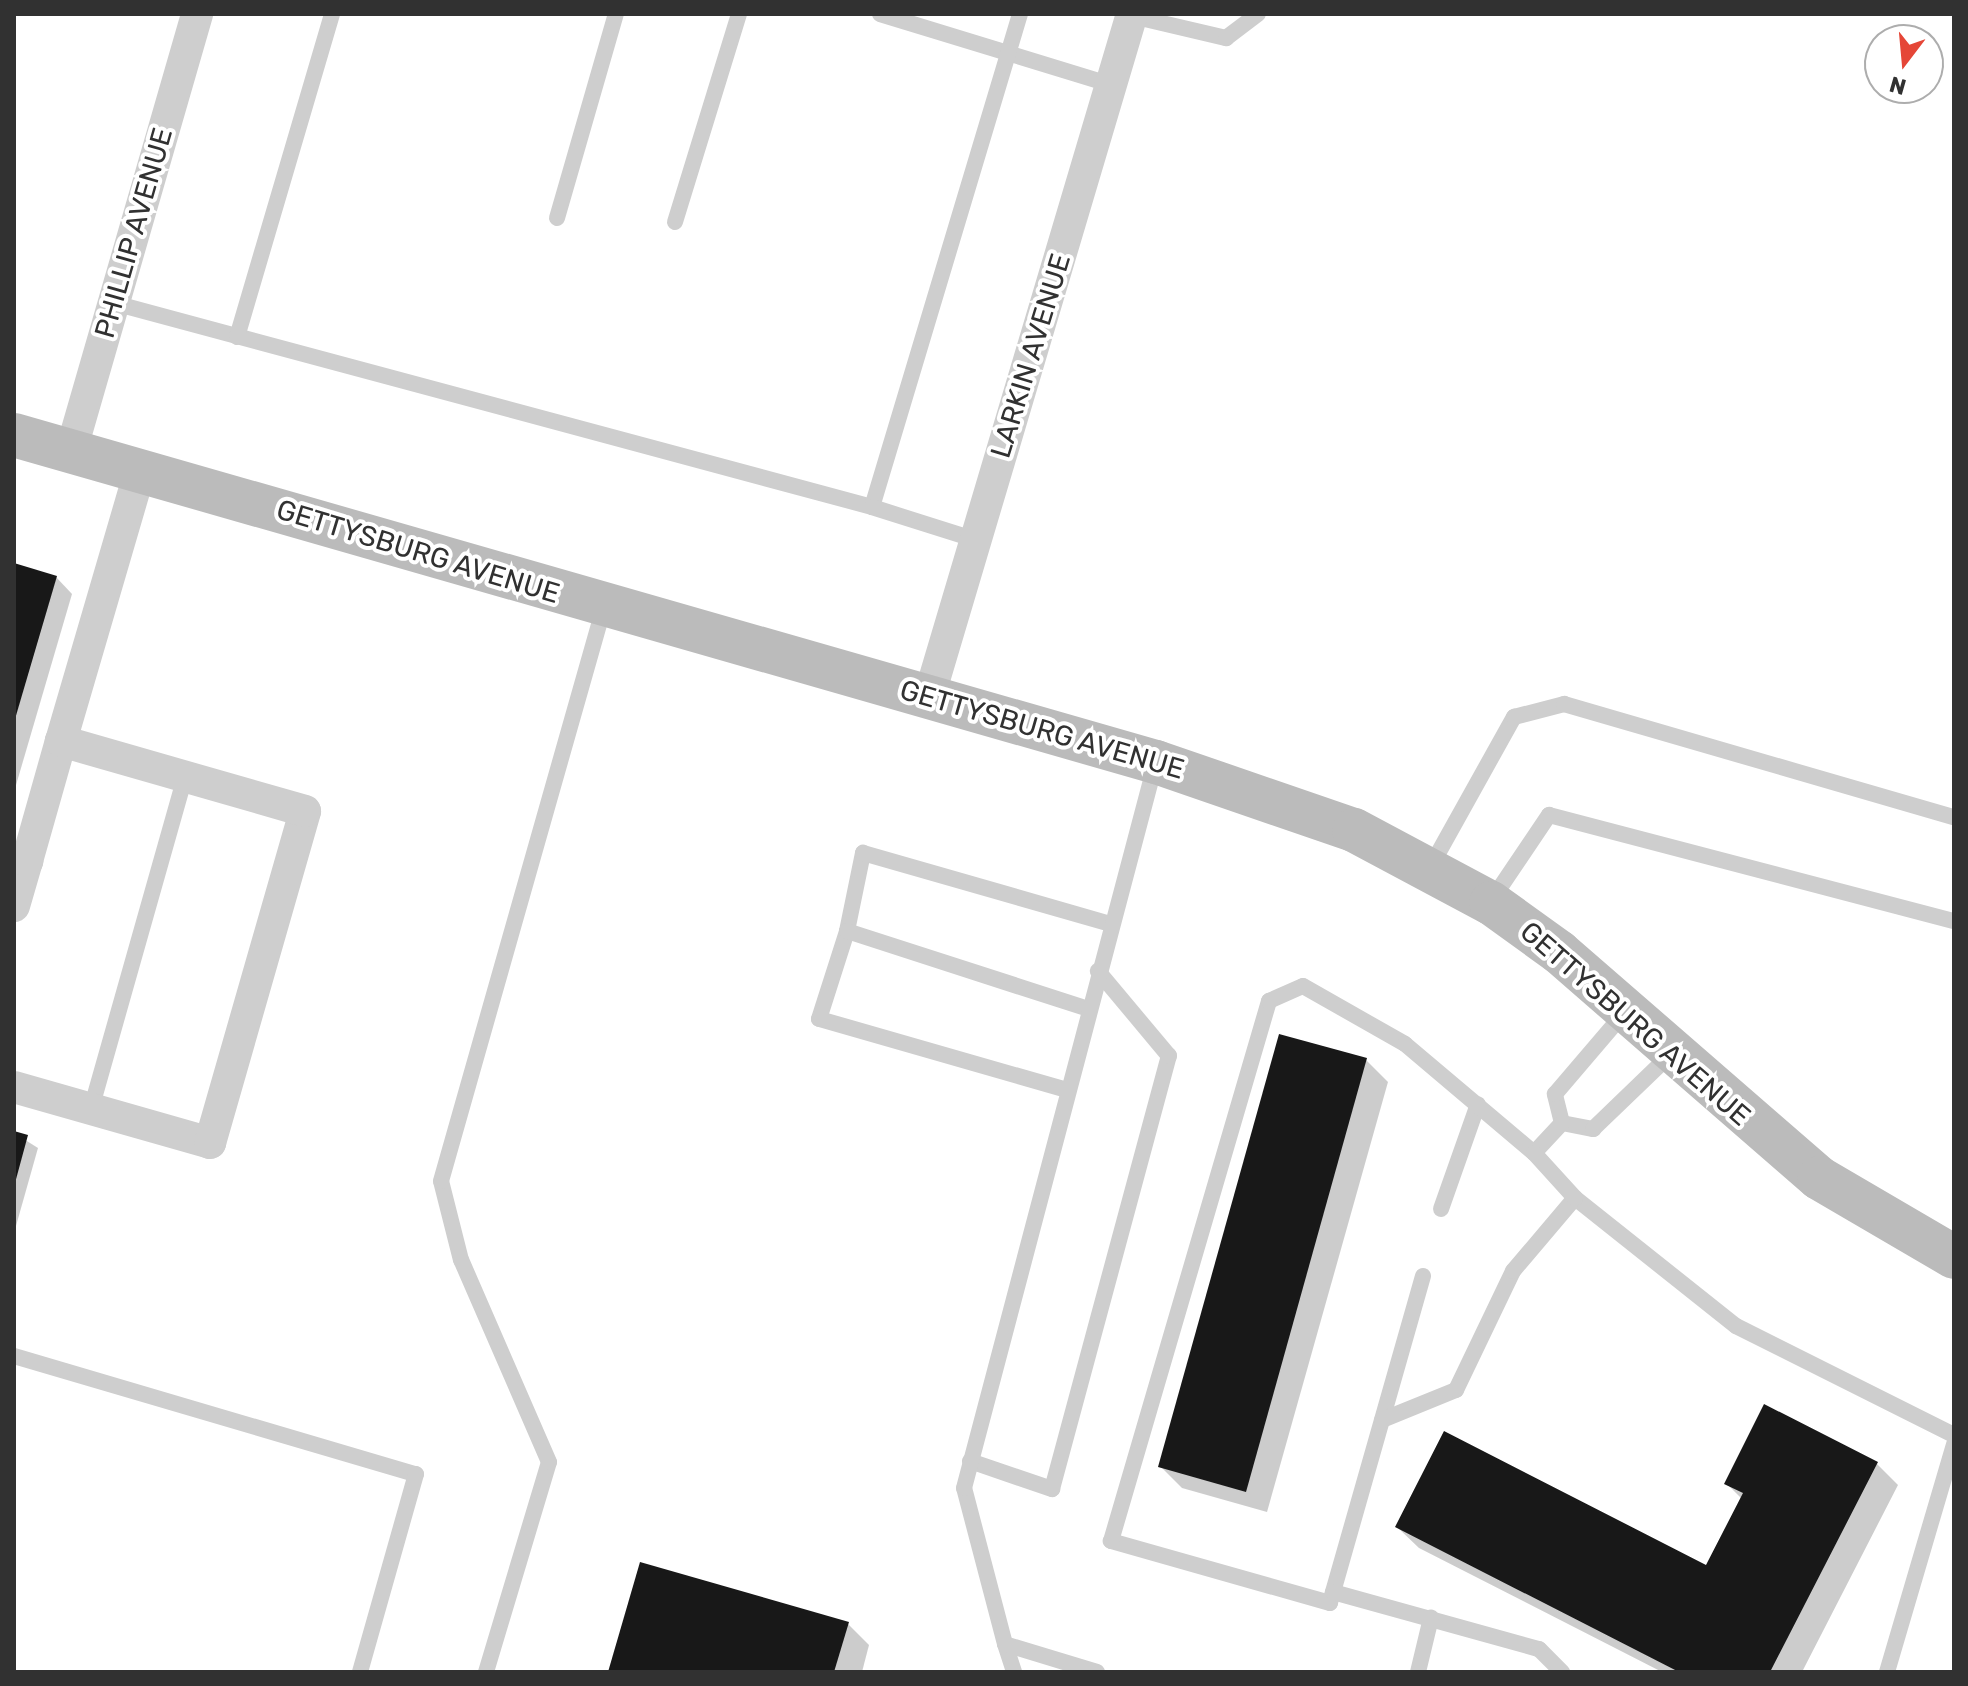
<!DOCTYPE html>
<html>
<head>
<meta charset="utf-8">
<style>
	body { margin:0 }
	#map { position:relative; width:1968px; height:1686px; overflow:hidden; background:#fff; font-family:Rubik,sans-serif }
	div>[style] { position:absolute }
	.shadow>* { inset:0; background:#0003 }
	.building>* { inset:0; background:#181818 }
	.lane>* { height:16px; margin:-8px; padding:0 8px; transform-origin:8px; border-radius:8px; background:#cecece }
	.street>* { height:32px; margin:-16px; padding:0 16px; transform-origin:16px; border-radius:16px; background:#cecece }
	.secondary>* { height:44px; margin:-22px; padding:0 22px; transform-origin:22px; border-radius:22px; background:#bbb }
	span { translate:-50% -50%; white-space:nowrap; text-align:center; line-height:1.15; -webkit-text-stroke:8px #fff; paint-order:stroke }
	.street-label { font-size:28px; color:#313131 }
	.frame { position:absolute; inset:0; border:16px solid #313131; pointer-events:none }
	.north { position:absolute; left:1864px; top:24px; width:80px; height:80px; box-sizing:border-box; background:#fff; border:2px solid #adadad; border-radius:50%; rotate:196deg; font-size:22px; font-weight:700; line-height:32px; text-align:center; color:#313131 }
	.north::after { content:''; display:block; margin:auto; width:28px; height:36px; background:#e54637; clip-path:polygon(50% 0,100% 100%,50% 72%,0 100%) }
</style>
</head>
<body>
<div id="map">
	<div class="shadow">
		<div style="clip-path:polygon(14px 565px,56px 577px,72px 594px,14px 792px)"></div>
		<div style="clip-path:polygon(1366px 1060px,1388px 1082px,1267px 1512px,1182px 1488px,1160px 1466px)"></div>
		<div style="clip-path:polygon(14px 1133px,38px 1148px,14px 1233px)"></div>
		<div style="clip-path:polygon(1877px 1464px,1898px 1485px,1802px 1672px,1662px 1672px,1419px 1548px,1397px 1527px,1707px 1567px,1742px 1499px,1726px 1483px)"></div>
		<div style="clip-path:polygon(848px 1624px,869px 1645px,862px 1672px,610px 1672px)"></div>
	</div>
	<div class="building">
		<div style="clip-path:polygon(14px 563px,57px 576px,15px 719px,14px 719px)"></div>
		<div style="clip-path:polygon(1279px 1034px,1367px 1058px,1246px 1492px,1158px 1467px)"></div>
		<div style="clip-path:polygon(14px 1131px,28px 1135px,15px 1183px,14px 1182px)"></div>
		<div style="clip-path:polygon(1764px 1404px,1878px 1462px,1770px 1672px,1679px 1672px,1395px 1527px,1444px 1431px,1706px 1565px,1743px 1493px,1724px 1484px)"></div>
		<div style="clip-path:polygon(640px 1562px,849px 1622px,834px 1672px,608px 1672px)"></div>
	</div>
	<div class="lane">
		<div style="left:880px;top:14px;width:243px;rotate:17deg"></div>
		<div style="left:1132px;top:16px;width:97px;rotate:13.2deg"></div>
		<div style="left:1226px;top:38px;width:40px;rotate:-37deg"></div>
		<div style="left:557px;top:218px;width:212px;rotate:-73.9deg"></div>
		<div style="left:675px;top:222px;width:218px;rotate:-72.9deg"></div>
		<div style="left:114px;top:303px;width:785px;rotate:15.06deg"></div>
		<div style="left:872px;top:507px;width:515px;rotate:-73.29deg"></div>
		<div style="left:237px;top:337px;width:337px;rotate:-73.6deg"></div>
		<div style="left:872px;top:507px;width:109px;rotate:17.6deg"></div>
		<div style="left:1431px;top:866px;width:171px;rotate:-60.9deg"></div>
		<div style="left:1514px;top:717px;width:52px;rotate:-14.6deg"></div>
		<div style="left:1564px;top:704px;width:406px;rotate:16.2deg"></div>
		<div style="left:1491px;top:901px;width:104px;rotate:-56deg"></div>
		<div style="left:1549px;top:815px;width:419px;rotate:14.7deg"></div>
		<div style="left:847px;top:931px;width:80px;rotate:-78.4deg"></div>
		<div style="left:863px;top:853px;width:257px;rotate:16deg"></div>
		<div style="left:1067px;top:1090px;width:258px;rotate:-164deg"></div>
		<div style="left:819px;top:1019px;width:92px;rotate:-72.3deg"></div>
		<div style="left:847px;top:931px;width:253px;rotate:17.9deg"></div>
		<div style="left:91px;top:1109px;width:345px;rotate:-74.2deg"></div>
		<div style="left:1562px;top:1123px;width:32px;rotate:11deg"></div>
		<div style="left:1593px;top:1129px;width:108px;rotate:-43.9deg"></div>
		<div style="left:1562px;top:1123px;width:30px;rotate:-104deg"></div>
		<div style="left:1555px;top:1094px;width:108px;rotate:-49.5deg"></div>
		<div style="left:1575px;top:1198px;width:206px;rotate:38.5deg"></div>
		<div style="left:1736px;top:1326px;width:244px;rotate:26.6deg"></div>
		<div style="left:1441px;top:1209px;width:111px;rotate:-70.6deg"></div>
		<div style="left:1423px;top:1276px;width:340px;rotate:105.9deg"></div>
		<div style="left:1330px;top:1603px;width:228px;rotate:-164.2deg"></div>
		<div style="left:1111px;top:1541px;width:563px;rotate:-73.69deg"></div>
		<div style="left:1269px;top:1001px;width:37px;rotate:-24deg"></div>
		<div style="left:1303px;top:986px;width:117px;rotate:29.6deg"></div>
		<div style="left:1405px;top:1044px;width:169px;rotate:40.2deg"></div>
		<div style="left:1534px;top:1153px;width:41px;rotate:-47deg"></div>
		<div style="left:14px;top:1356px;width:419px;rotate:16.4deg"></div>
		<div style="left:416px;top:1474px;width:206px;rotate:105.8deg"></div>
		<div style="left:1382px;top:1420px;width:80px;rotate:-22.1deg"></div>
		<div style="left:1456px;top:1390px;width:132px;rotate:-64.4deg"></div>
		<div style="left:1513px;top:1271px;width:96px;rotate:-49.7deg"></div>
		<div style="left:1575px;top:1198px;width:61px;rotate:-132.3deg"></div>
		<div style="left:970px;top:1461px;width:87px;rotate:18.9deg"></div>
		<div style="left:1052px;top:1489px;width:449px;rotate:-74.9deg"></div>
		<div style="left:1169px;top:1056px;width:111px;rotate:-129.9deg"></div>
		<div style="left:1333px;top:1592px;width:214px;rotate:15.5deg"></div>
		<div style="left:1539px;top:1649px;width:33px;rotate:45deg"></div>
		<div style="left:1005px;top:1644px;width:29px;rotate:72deg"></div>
		<div style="left:486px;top:1672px;width:219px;rotate:-73.3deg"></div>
		<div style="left:549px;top:1462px;width:220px;rotate:-113.5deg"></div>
		<div style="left:461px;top:1260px;width:81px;rotate:-104.2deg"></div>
		<div style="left:441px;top:1181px;width:597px;rotate:-74.15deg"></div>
		<div style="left:1097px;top:1672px;width:96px;rotate:-163.1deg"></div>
		<div style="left:1005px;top:1644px;width:161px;rotate:-104.7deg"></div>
		<div style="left:964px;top:1488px;width:748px;rotate:-75.2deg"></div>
		<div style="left:1418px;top:1672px;width:56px;rotate:-76.5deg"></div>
		<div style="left:1887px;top:1672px;width:238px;rotate:-73.6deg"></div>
	</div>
	<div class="street">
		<div style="left:71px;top:451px;width:455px;rotate:-73.9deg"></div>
		<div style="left:929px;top:697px;width:713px;rotate:-73.45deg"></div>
		<div style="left:14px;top:857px;width:14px;rotate:17deg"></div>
		<div style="left:27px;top:861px;width:47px;rotate:106.1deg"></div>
		<div style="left:27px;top:861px;width:125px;rotate:-74.2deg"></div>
		<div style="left:14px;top:1087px;width:204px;rotate:15.9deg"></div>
		<div style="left:210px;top:1143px;width:345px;rotate:-74deg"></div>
		<div style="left:305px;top:811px;width:254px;rotate:-164deg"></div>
		<div style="left:61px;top:741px;width:282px;rotate:-73.7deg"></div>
	</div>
	<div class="secondary">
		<div style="left:14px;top:435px;width:1188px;rotate:15.98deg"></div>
		<div style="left:1156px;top:762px;width:209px;rotate:19deg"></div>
		<div style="left:1354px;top:830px;width:155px;rotate:28.1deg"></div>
		<div style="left:1491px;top:903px;width:84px;rotate:35.8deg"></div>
		<div style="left:1559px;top:952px;width:344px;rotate:41deg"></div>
		<div style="left:1819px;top:1178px;width:156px;rotate:30.3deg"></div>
	</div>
	<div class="street-label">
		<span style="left:134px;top:233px;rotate:-74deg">PHILLIP AVENUE</span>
		<span style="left:1031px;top:356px;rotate:-73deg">LARKIN AVENUE</span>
		<span style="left:418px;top:552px;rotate:17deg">GETTYSBURG AVENUE</span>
		<span style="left:1042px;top:730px;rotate:16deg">GETTYSBURG AVENUE</span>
		<span style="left:1635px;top:1024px;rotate:41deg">GETTYSBURG AVENUE</span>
	</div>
	<div class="frame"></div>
	<div class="north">N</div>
</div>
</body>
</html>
